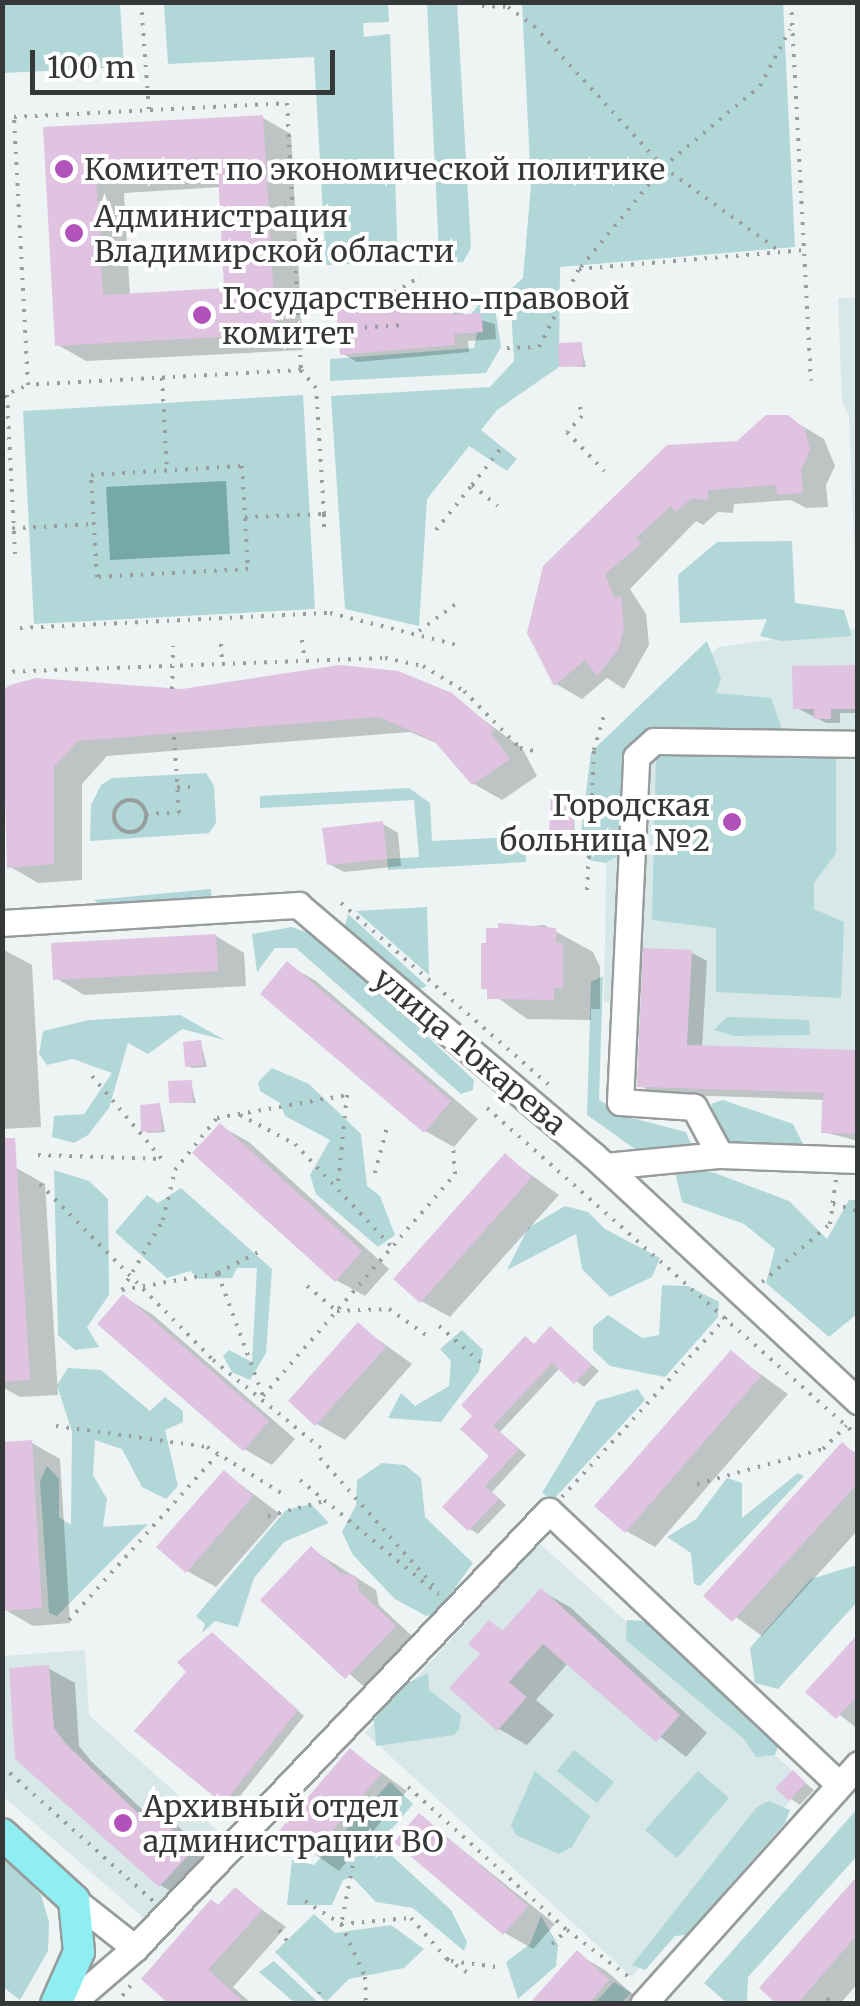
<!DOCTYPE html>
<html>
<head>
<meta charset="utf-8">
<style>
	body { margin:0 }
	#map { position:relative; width:860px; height:2006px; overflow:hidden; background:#eef4f4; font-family:Merriweather,serif }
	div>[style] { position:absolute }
	.built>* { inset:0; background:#d8e7e7 }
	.green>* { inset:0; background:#b1d7d8 }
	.water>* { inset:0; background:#76a8a9 }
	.shadow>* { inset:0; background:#0003 }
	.building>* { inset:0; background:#e0c2e1 }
	.path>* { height:4px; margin-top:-2px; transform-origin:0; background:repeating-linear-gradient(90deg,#989d9d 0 2.5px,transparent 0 10.5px) }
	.path>.ring { margin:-2px; padding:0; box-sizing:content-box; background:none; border:4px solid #989d9d; border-radius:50% }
	.roads { filter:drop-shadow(2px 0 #979c9c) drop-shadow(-2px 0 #979c9c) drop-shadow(0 2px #979c9c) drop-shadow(0 -2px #979c9c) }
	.minor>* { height:25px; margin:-12.5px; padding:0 12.5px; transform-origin:12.5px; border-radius:12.5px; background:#fff }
	.major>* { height:30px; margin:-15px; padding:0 15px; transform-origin:15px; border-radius:15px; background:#8eeef1 }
	.dots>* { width:28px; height:28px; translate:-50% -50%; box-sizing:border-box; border:5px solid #fff; border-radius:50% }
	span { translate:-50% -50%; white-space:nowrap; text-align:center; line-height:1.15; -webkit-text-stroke:8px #fff; paint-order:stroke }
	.poi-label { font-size:30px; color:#353838 }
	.left { translate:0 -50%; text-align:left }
	.right { translate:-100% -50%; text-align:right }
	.street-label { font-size:30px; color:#353838 }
	.frame { position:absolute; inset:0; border:5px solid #353838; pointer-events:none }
	.scale { position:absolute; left:30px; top:50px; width:305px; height:45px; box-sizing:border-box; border:5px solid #353838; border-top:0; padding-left:12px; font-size:30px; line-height:35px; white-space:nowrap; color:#353838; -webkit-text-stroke:8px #fff; paint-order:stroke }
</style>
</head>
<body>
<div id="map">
	<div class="built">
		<div style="clip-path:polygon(838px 298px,857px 298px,857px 619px,849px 416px,842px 402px)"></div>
		<div style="clip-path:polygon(857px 628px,857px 1134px,821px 1133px,822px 1093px,636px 1087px,639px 1038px,626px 1038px,627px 1003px,604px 1002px,608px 755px,718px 647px)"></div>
		<div style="clip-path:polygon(539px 1543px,806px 1783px,632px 1977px,365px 1733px)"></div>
		<div style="clip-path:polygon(85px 1650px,89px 1715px,237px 1848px,159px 1931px,3px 1796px,3px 1656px)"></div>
	</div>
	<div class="green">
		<div style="clip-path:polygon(3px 2px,120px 3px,124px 67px,3px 73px)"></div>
		<div style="clip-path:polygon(164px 3px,388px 3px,389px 22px,363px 23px,364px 37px,390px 34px,398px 262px,326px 265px,314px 57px,168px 64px)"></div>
		<div style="clip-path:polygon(427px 3px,457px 3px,471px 248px,463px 262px,445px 262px,439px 253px)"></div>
		<div style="clip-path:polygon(522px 3px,783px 3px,795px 247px,560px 267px,559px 367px,497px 410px,481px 430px,517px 459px,507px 471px,469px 446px,427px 499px,419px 626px,345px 609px,331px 396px,490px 387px,514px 361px,510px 290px,523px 278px,531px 185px)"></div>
		<div style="clip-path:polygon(480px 303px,495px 308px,501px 347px,486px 373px,330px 381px,330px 359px,474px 348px,481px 313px,471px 314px)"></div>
		<div style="clip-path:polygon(303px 395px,315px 609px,34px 624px,23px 411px)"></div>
		<div style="clip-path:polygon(792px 541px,795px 603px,844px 610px,852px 636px,781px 641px,760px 636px,767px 619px,680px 623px,678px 575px,717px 542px)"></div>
		<div style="clip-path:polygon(707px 641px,721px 678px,716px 693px,771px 698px,782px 729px,661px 732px,635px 751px,624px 853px,605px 863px,589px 860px,580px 841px,591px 752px)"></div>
		<div style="clip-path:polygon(656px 755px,836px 756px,836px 853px,814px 883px,814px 909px,844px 922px,841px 998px,716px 992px,716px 928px,652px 920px)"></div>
		<div style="clip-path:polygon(206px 773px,214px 786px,216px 823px,209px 833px,90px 841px,91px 805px,101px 785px,112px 778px)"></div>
		<div style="clip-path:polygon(409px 788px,430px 803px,432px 841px,516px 837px,526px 847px,526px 862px,388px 870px,387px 859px,419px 857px,414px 800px,260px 808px,260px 796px)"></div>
		<div style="clip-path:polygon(211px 889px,212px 903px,102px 907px,94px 900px)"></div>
		<div style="clip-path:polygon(427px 907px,429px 975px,356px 911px)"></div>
		<div style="clip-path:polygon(348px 914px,427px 986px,413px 992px,344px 929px)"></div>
		<div style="clip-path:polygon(292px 927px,322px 938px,474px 1080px,473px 1090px,461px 1094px,296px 948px,275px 948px,257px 972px,252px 934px)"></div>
		<div style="clip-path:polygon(603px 976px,599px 1100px,628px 1117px,686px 1132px,693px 1149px,642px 1154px,587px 1115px,591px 982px)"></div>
		<div style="clip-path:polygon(180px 1015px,225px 1040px,182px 1029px,148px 1054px,128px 1043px,109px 1108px,88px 1135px,74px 1143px,52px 1137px,54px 1116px,84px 1114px,112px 1073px,73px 1059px,47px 1065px,39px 1054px,43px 1031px,89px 1020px)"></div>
		<div style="clip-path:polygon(727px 1017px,809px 1020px,810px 1035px,734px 1036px,714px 1030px)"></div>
		<div style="clip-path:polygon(272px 1068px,309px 1084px,361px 1134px,367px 1186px,380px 1196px,395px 1235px,378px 1247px,316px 1194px,310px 1175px,330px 1140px,285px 1116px,280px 1103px,260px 1091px,258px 1082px)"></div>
		<div style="clip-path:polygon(723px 1100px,793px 1124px,803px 1144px,795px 1155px,737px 1148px,720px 1131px,711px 1104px)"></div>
		<div style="clip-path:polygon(54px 1170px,89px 1181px,108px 1199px,109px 1295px,87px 1327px,99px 1347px,75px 1350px,58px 1335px)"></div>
		<div style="clip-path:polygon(675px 1172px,712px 1172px,789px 1201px,827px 1239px,849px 1200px,857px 1200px,857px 1314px,829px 1337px,766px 1283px,775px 1249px,744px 1224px,682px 1202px)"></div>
		<div style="clip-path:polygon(181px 1188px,272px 1269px,266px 1353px,250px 1380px,232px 1372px,223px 1356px,229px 1350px,252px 1362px,257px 1268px,237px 1268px,232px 1278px,199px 1279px,190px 1271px,167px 1278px,115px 1232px,147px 1195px,158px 1203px)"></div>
		<div style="clip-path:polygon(565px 1206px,588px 1212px,605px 1229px,660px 1258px,652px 1277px,610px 1297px,582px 1269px,576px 1234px,507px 1270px,528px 1228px)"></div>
		<div style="clip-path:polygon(662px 1285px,688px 1286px,719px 1302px,718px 1317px,665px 1377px,610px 1366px,593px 1350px,593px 1327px,608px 1315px,642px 1338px,659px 1335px)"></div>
		<div style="clip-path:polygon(462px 1330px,483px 1350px,479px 1371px,441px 1422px,388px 1418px,401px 1393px,415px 1406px,449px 1386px,451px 1361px,440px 1349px)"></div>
		<div style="clip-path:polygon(68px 1368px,101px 1370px,150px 1411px,165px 1397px,183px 1411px,183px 1422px,165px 1430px,178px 1486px,166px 1499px,142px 1487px,122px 1449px,95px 1440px,93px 1475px,107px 1499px,103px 1527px,148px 1524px,57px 1616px,49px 1613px,40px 1481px,47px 1466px,59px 1479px,59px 1517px,71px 1525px,72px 1432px,57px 1385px)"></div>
		<div style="clip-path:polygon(638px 1389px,645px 1400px,553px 1500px,542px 1493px,597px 1401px)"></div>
		<div style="clip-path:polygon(382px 1463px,405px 1465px,421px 1478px,425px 1517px,473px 1563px,436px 1614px,426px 1616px,395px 1599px,353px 1555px,342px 1532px,356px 1505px,357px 1480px)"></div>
		<div style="clip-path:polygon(798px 1473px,804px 1476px,700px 1586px,694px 1584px,691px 1553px,667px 1537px,696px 1519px,727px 1478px,742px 1483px,742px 1518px)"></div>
		<div style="clip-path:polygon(311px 1504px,329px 1523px,284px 1542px,254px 1578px,238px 1627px,215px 1621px,202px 1633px,205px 1624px,196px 1616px,286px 1510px)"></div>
		<div style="clip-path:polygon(857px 1565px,857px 1602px,778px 1689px,755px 1683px,750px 1648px,811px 1579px)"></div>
		<div style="clip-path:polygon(627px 1620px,647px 1621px,685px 1642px,781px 1737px,775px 1755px,756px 1757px,744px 1739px,626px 1640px)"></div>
		<div style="clip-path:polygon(428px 1673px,429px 1690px,461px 1715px,459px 1729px,454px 1735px,376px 1746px,374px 1720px,398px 1688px)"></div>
		<div style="clip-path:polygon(574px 1750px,614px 1782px,597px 1803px,557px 1771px)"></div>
		<div style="clip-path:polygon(535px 1771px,590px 1816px,572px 1847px,559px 1854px,516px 1835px,511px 1825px)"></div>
		<div style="clip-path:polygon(698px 1771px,729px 1798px,677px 1858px,645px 1830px)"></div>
		<div style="clip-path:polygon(390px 1782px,413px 1804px,379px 1844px,451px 1910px,467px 1942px,464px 1951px,413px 1908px,376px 1902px,352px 1877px,343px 1880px,332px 1905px,287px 1905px,292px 1860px,314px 1865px)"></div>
		<div style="clip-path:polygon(769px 1801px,790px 1810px,785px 1823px,686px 1935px,675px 1936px,645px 1970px,632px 1965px,757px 1807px)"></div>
		<div style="clip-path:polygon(857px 1809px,857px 1856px,748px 1977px,747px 2003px,727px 2003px,704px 1983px)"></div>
		<div style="clip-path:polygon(2px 1854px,41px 1895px,49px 1922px,48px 1951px,20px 2000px,3px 1987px)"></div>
		<div style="clip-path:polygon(314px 1914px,335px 1933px,391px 1925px,424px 1949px,404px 1968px,349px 1979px,326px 2002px,275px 1952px)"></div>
		<div style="clip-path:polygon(541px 1916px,558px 1945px,556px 1966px,518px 1999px,506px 1962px,530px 1944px)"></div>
		<div style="clip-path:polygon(274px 1961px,319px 2003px,295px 2003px,259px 1972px)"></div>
		<div style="clip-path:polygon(614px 1982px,631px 1993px,621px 2003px,595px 2003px)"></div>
	</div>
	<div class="water">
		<div style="clip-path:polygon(226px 481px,230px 554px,110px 560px,106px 487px)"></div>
	</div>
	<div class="shadow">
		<div style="clip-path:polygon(evenodd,263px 118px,291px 134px,303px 350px,86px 361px,58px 345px,46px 129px,263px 118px,221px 187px,227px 291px,130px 296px,124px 193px,221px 187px)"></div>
		<div style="clip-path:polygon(451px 302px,466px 316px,495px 324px,496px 339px,468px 341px,469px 352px,357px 362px,342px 353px)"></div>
		<div style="clip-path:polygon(581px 345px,586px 367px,561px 366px)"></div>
		<div style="clip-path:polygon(797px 423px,824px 439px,835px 466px,826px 485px,828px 507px,806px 508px,791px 500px,734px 504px,733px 513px,718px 512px,703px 525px,696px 521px,630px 589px,646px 614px,649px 645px,624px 689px,607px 678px,582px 699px,556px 684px,530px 633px,738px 443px)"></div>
		<div style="clip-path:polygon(858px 668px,858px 713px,840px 713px,840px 723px,826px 723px,795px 707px)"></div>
		<div style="clip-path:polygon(183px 691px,451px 696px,522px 748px,537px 776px,502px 800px,474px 784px,441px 745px,410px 732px,107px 756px,82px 784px,82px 880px,38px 883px,9px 866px,2px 694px)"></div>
		<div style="clip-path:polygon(574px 800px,575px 853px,554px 852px,551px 850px)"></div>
		<div style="clip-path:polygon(383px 824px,398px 833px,401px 866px,344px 872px,329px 864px)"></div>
		<div style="clip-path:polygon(544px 925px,593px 952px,600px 967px,600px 1009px,591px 1009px,591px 1020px,527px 1019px,483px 987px,489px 930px)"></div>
		<div style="clip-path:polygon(216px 936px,244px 953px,246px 986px,84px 995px,56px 978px)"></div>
		<div style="clip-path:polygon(2px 949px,32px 965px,41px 1127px,2px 1129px)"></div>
		<div style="clip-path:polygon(692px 953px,707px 961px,702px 1048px,858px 1053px,858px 1141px,824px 1132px,825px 1100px,654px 1094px,640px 1085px)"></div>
		<div style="clip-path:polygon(288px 965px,316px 981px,478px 1119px,454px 1147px,425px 1131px)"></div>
		<div style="clip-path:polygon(201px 1043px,207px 1067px,192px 1068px,188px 1066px)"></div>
		<div style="clip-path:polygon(191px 1083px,196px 1103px,172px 1102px)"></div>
		<div style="clip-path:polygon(160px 1106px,165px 1132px,148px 1133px,144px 1130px)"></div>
		<div style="clip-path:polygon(220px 1126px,249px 1142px,389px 1269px,365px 1296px,336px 1280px)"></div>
		<div style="clip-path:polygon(505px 1156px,559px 1195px,450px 1317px,421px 1301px)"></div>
		<div style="clip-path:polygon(16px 1168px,45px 1184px,58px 1395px,20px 1397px,2px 1387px,2px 1169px)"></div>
		<div style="clip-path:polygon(124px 1297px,152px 1314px,295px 1439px,272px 1465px,244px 1449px)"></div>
		<div style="clip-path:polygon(358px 1325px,412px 1364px,345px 1440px,317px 1424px)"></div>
		<div style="clip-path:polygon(551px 1329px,599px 1371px,584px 1387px,560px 1368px,500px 1432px,526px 1455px,492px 1492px,506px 1505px,478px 1534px,470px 1529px,492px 1456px,464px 1429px,526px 1339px,536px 1345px)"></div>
		<div style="clip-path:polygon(731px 1353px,788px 1394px,655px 1547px,626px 1531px)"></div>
		<div style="clip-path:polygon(32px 1443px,60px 1459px,70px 1623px,33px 1626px,4px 1609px)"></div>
		<div style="clip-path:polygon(842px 1446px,858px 1454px,858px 1530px,762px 1636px,707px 1596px)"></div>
		<div style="clip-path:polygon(225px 1473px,280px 1514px,216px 1587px,187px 1571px)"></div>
		<div style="clip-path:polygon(311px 1549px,376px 1590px,379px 1605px,414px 1638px,367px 1689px,264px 1600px)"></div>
		<div style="clip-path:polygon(541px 1591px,570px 1607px,707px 1733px,686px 1757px,568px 1663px,536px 1700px,554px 1715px,527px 1745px,499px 1729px,483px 1654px,490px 1623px,505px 1632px)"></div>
		<div style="clip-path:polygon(213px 1635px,304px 1716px,232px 1806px,225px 1802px,190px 1672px)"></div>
		<div style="clip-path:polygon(858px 1637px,858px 1729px,809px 1691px)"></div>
		<div style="clip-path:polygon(48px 1668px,75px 1683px,79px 1746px,92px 1762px,146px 1813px,150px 1809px,176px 1824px,218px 1867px,187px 1900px,160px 1885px,17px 1758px)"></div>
		<div style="clip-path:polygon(351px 1751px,407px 1791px,339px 1871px,282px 1831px)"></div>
		<div style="clip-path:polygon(793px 1773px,814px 1790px,800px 1805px,791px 1799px)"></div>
		<div style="clip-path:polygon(420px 1816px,555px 1924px,533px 1949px,505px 1933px)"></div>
		<div style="clip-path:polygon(858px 1879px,858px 1983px,840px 2004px,781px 2004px)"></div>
		<div style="clip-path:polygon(235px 1890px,286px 1927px,233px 1987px,252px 2004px,173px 2004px,219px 1907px)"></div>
		<div style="clip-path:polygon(577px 1954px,605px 1970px,636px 1997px,630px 2004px,532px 2004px)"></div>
	</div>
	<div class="building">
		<div style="clip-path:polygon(evenodd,263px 115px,276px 334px,55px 346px,43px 127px,263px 115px,218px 171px,224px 288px,103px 295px,96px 177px,218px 171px)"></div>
		<div style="clip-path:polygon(451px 300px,453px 315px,481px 313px,483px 332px,454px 334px,455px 345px,340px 355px,336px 309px)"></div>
		<div style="clip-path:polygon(582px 342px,583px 366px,559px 367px,558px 343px)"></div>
		<div style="clip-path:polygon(766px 415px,788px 415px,805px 429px,810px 450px,801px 470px,803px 493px,777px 495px,776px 485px,708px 490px,708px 500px,691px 499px,676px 512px,671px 506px,636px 538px,642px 543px,605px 574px,614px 598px,621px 596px,624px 629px,618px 650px,597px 676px,585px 660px,554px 686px,527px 633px,543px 566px,667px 445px,737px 441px)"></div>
		<div style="clip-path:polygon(340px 665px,398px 671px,452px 693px,495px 730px,491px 734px,510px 759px,472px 785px,434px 741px,379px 717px,78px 741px,54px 767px,54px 864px,7px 868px,2px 691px,10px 685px,36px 678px,182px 689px)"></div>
		<div style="clip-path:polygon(858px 665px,858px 709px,831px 709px,831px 719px,814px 719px,814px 709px,793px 709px,792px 666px)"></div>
		<div style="clip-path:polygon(551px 796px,575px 797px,572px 852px,548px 851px)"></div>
		<div style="clip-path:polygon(383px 821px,387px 859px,327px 865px,322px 828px)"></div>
		<div style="clip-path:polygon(498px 923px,556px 928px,556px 943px,563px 943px,563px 988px,554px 988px,554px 1000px,487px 999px,487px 989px,481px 989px,481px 943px,486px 943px,486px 928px,498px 928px)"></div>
		<div style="clip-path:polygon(216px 934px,218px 971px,53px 980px,51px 943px)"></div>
		<div style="clip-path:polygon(643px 948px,692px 950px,687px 1045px,858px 1050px,858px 1134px,821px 1133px,823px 1093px,637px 1087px)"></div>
		<div style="clip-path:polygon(287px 961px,451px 1101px,424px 1133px,260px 994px)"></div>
		<div style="clip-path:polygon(201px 1040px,204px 1065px,185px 1067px,183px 1042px)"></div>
		<div style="clip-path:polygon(192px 1080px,193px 1102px,169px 1103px,168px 1081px)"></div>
		<div style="clip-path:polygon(160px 1103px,162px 1131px,141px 1132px,140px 1105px)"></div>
		<div style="clip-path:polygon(220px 1123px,362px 1251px,335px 1282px,192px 1153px)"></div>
		<div style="clip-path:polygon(2px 1138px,15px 1138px,30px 1380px,2px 1382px)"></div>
		<div style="clip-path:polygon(505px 1153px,532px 1177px,420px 1303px,393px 1279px)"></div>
		<div style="clip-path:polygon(123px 1294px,269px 1421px,243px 1451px,97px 1324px)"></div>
		<div style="clip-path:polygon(358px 1322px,386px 1347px,315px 1426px,288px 1401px)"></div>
		<div style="clip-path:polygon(550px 1326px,592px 1365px,574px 1384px,552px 1363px,493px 1426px,519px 1449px,485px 1486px,499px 1499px,468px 1531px,442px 1507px,489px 1456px,460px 1429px,472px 1416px,461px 1405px,525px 1336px,534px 1344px)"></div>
		<div style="clip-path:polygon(731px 1350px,761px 1376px,625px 1533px,594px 1506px)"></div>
		<div style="clip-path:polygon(32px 1440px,42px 1608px,2px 1611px,2px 1442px)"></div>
		<div style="clip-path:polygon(842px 1442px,858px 1456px,858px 1483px,732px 1622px,703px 1596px)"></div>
		<div style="clip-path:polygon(224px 1470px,253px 1496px,186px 1573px,156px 1547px)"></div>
		<div style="clip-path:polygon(311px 1546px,341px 1574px,356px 1576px,359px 1591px,396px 1626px,345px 1679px,260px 1600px)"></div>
		<div style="clip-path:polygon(541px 1588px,680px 1715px,656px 1742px,543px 1644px,509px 1682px,527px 1697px,497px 1731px,449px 1688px,480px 1654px,468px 1644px,489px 1620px,502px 1631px)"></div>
		<div style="clip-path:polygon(212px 1632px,298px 1710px,223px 1804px,134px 1731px,186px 1672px,177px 1662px)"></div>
		<div style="clip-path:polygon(858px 1634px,858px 1696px,836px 1719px,805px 1692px)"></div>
		<div style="clip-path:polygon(49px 1665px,54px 1728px,66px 1744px,141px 1816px,149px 1806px,193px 1850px,159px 1887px,15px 1759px,9px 1668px)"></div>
		<div style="clip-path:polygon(350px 1748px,381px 1774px,309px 1857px,279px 1831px)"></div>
		<div style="clip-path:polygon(793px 1770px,806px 1783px,789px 1801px,775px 1788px)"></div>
		<div style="clip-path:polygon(419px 1813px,528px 1906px,503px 1935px,394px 1842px)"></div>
		<div style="clip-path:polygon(858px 1875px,858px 1934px,797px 2004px,777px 2004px,759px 1988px)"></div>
		<div style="clip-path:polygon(235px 1887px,262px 1910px,208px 1970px,246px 2004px,169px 2004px,141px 1979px,211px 1899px,218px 1905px)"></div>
		<div style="clip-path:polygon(577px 1950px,609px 1980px,588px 2004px,529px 2004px)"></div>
	</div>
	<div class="path">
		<div style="left:141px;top:2px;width:108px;rotate:85.8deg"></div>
		<div style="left:791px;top:2px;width:379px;rotate:87deg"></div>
		<div style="left:482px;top:6px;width:26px;rotate:2deg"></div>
		<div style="left:508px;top:7px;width:32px;rotate:36deg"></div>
		<div style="left:534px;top:26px;width:191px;rotate:47.5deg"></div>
		<div style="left:663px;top:167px;width:145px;rotate:35.8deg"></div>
		<div style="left:287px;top:103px;width:267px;rotate:87deg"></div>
		<div style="left:301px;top:370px;width:273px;rotate:176.9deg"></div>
		<div style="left:28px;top:385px;width:268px;rotate:-93deg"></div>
		<div style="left:14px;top:117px;width:273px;rotate:-2.9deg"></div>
		<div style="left:581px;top:267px;width:129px;rotate:-50.6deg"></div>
		<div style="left:663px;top:167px;width:126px;rotate:-39.9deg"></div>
		<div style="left:760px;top:86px;width:64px;rotate:-62.2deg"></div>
		<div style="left:297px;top:302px;width:88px;rotate:-2.6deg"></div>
		<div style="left:385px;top:298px;width:42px;rotate:-31.4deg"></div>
		<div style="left:302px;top:331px;width:103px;rotate:-3.3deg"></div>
		<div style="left:507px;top:348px;width:32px;rotate:-2deg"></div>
		<div style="left:539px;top:347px;width:88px;rotate:-62.9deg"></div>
		<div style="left:579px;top:269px;width:226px;rotate:-4.8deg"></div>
		<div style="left:162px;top:378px;width:92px;rotate:86.9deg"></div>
		<div style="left:7px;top:395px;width:159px;rotate:87.1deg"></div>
		<div style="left:2px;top:396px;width:28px;rotate:-23deg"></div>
		<div style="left:580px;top:407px;width:9px;rotate:77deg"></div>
		<div style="left:582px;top:416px;width:22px;rotate:133deg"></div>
		<div style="left:567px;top:432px;width:54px;rotate:46.5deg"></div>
		<div style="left:242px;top:466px;width:103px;rotate:86.7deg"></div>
		<div style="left:248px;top:569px;width:151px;rotate:177deg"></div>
		<div style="left:97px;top:577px;width:102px;rotate:-93.4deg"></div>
		<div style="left:91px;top:475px;width:151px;rotate:-3.4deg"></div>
		<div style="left:472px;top:485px;width:48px;rotate:-51.7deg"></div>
		<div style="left:324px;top:514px;width:14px;rotate:90deg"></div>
		<div style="left:245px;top:517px;width:79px;rotate:-2.2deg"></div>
		<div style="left:324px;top:514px;width:126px;rotate:-93.6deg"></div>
		<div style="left:316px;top:388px;width:23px;rotate:-130deg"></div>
		<div style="left:2px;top:529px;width:92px;rotate:-3.1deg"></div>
		<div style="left:436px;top:530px;width:58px;rotate:-51.3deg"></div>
		<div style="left:472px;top:485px;width:33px;rotate:39deg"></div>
		<div style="left:20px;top:628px;width:310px;rotate:-2.8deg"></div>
		<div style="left:330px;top:613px;width:135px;rotate:14.1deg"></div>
		<div style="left:419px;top:631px;width:47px;rotate:-36.4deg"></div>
		<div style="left:302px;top:640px;width:17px;rotate:83deg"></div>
		<div style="left:221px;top:644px;width:18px;rotate:87deg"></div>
		<div style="left:2px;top:672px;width:383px;rotate:-2.1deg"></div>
		<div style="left:385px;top:658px;width:39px;rotate:12deg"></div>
		<div style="left:423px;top:666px;width:48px;rotate:31.4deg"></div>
		<div style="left:464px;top:691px;width:80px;rotate:45.5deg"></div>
		<div style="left:520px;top:748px;width:19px;rotate:12deg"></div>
		<div style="left:172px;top:689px;width:43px;rotate:-88.7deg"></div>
		<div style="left:177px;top:787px;width:13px"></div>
		<div class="ring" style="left:114px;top:800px;width:28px;height:28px"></div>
		<div style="left:146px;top:814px;width:33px;rotate:-2deg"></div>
		<div style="left:179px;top:813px;width:78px;rotate:-93.7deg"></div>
		<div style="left:587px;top:890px;width:140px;rotate:-87.1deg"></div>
		<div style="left:594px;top:750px;width:35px;rotate:-74deg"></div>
		<div style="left:341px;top:903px;width:281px;rotate:41.2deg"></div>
		<div style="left:92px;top:1076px;width:109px;rotate:49.9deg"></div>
		<div style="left:487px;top:1108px;width:495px;rotate:41.5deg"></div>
		<div style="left:240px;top:1115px;width:62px;rotate:27.8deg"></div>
		<div style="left:295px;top:1144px;width:141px;rotate:46.7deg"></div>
		<div style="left:38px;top:1155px;width:124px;rotate:1.8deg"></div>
		<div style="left:375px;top:1173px;width:48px;rotate:-75.4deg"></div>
		<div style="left:40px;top:1184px;width:247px;rotate:45.5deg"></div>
		<div style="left:213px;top:1360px;width:146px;rotate:39.2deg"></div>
		<div style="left:833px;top:1204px;width:26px;rotate:16deg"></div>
		<div style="left:218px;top:1274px;width:130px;rotate:69.8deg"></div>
		<div style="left:762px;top:1282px;width:89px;rotate:-40.5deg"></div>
		<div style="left:830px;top:1224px;width:45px;rotate:-82.4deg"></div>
		<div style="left:307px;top:1286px;width:39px;rotate:40deg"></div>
		<div style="left:337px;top:1311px;width:52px;rotate:-2.2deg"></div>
		<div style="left:389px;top:1309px;width:49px;rotate:35deg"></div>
		<div style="left:122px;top:1290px;width:81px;rotate:-59.6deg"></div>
		<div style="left:163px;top:1220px;width:51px;rotate:-76.5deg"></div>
		<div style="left:175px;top:1170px;width:67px;rotate:-51.1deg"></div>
		<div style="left:217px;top:1118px;width:132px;rotate:-10deg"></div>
		<div style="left:347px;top:1095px;width:88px;rotate:95.8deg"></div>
		<div style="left:122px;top:1290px;width:97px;rotate:-10deg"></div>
		<div style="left:218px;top:1273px;width:52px;rotate:-27.6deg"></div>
		<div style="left:439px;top:1326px;width:56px;rotate:41.4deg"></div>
		<div style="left:263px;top:1396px;width:294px;rotate:-49.1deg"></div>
		<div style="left:455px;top:1174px;width:28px;rotate:-94deg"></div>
		<div style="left:56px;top:1426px;width:152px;rotate:7.9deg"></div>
		<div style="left:207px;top:1447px;width:93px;rotate:31.8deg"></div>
		<div style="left:320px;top:1458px;width:179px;rotate:48.4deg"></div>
		<div style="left:300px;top:1480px;width:180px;rotate:39.6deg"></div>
		<div style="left:697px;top:1484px;width:131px;rotate:-15.5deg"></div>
		<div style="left:823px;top:1449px;width:33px;rotate:-45deg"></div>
		<div style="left:562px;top:1497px;width:251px;rotate:-47.6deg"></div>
		<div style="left:268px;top:1516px;width:59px;rotate:-14.7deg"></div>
		<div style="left:69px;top:1620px;width:223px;rotate:-48.1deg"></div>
		<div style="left:2px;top:1766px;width:203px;rotate:41.8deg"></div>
		<div style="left:408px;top:1787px;width:214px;rotate:42deg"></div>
		<div style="left:357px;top:1845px;width:81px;rotate:101.4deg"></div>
		<div style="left:341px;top:1924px;width:70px;rotate:-4.9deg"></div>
		<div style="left:411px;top:1918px;width:55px;rotate:48.7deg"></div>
		<div style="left:447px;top:1959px;width:27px;rotate:34deg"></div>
		<div style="left:305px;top:1901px;width:43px;rotate:32.6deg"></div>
		<div style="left:341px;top:1924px;width:58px;rotate:65.6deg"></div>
		<div style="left:365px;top:1977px;width:27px;rotate:88deg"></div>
		<div style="left:279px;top:1930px;width:14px;rotate:54deg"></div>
		<div style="left:552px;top:1944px;width:21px;rotate:-43deg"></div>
		<div style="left:567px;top:1930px;width:84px;rotate:37.3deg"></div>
		<div style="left:451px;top:1961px;width:46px;rotate:7.4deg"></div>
		<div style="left:827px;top:1998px;width:8px;rotate:50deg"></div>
		<div style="left:116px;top:2004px;width:31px;rotate:-52deg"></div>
		<div style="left:318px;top:2004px;width:12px;rotate:-85deg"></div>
	</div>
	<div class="roads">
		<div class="minor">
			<div style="left:2px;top:923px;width:297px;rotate:-3.5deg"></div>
			<div style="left:298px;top:905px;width:387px;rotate:40.3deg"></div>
			<div style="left:593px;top:1155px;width:362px;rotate:42.9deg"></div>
			<div style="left:720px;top:1155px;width:55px;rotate:-118.4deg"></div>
			<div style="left:694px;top:1107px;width:74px;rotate:-176.1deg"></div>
			<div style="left:620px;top:1102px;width:345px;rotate:-87.3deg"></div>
			<div style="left:636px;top:757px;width:24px;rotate:-42deg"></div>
			<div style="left:654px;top:741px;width:204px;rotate:0.8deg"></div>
			<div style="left:605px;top:1166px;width:116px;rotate:-5.5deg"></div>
			<div style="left:720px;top:1155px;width:138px;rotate:2.1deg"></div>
			<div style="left:74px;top:1900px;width:78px;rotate:38.2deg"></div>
			<div style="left:70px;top:2004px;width:86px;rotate:-40.7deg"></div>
			<div style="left:135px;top:1948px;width:602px;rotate:-46.55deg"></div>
			<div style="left:549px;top:1511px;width:398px;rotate:43.3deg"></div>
			<div style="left:643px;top:2004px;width:322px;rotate:-48.1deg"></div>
		</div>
		<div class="major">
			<div style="left:2px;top:1834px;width:98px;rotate:42.5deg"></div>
			<div style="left:74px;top:1900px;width:52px;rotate:84.5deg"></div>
			<div style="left:79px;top:1952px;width:57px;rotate:113.9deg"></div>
		</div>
	</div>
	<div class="dots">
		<div style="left:64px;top:169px;background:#b151b9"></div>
		<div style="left:74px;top:233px;background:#b151b9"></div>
		<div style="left:202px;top:315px;background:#b151b9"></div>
		<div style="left:732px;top:822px;background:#b151b9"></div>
		<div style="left:123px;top:1823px;background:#b151b9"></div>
	</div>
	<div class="poi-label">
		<span class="left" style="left:84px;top:169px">Комитет по экономической политике</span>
		<span class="left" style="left:94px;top:233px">Администрация<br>Владимирской области</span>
		<span class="left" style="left:222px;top:315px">Государственно-правовой<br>комитет</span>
		<span class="right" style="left:710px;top:822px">Городская<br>больница №2</span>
		<span class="left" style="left:143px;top:1823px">Архивный отдел<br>администрации ВО</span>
	</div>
	<div class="street-label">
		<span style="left:470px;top:1051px;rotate:40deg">улица Токарева</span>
	</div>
	<div class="frame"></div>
	<div class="scale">100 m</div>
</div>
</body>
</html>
